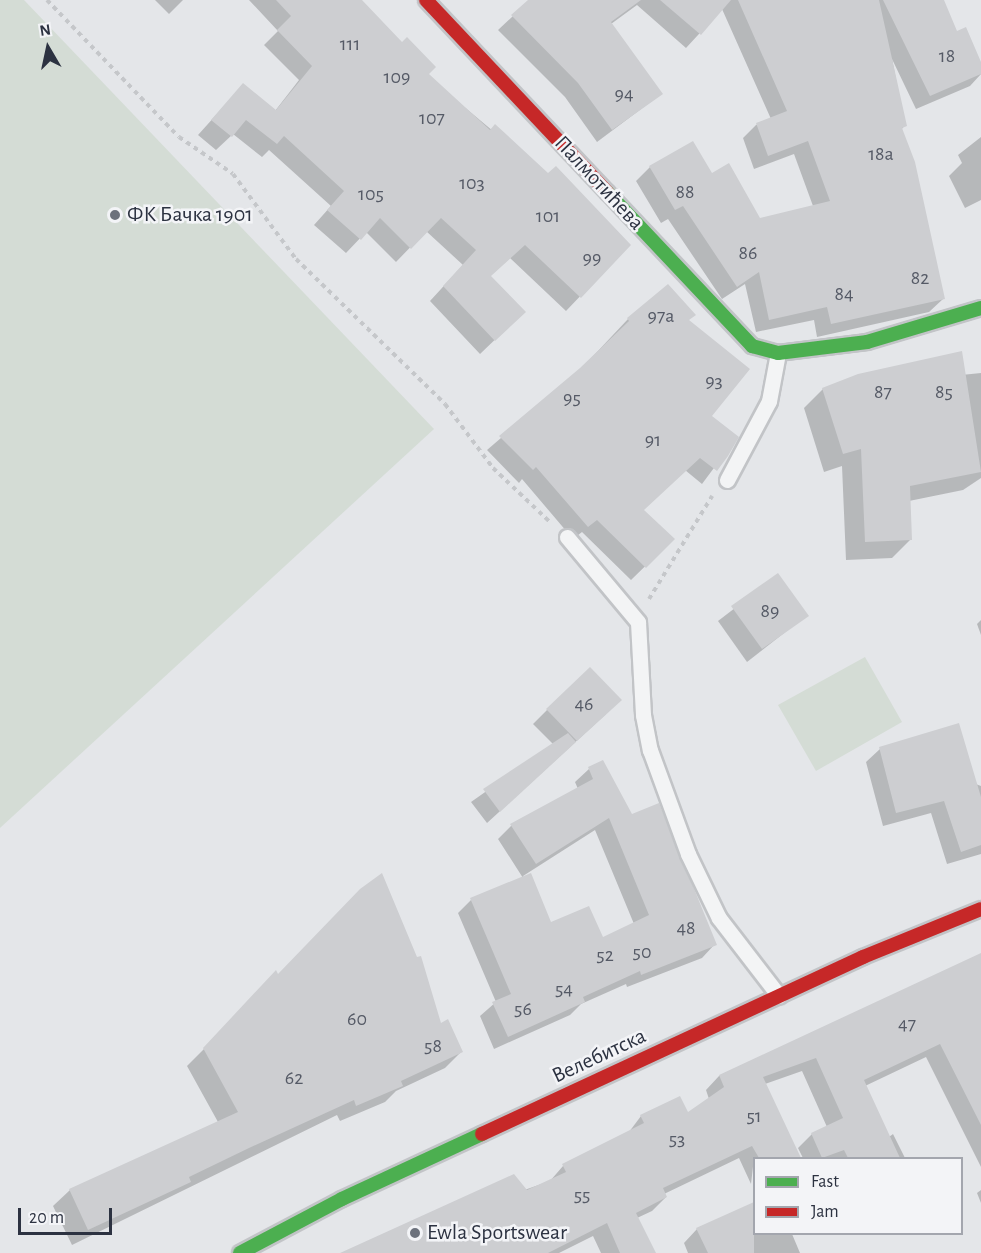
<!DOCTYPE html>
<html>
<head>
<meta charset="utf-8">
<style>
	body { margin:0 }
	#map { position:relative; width:981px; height:1253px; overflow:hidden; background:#e4e6e9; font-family:"Alegreya Sans",sans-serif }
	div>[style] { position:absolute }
	.green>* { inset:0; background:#d4dcd5 }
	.shadow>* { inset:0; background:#0003 }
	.building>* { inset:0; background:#cdced1 }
	.path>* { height:4px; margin-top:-2px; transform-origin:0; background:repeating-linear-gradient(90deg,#c5c7ca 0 4.5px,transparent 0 9px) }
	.roads { filter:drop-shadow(2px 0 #c2c4c7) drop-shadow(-2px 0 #c2c4c7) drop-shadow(0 2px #c2c4c7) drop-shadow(0 -2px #c2c4c7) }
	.lane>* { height:15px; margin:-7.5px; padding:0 7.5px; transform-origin:7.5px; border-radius:7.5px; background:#f3f4f5 }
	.fast>* { height:14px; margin:-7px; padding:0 7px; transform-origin:7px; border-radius:7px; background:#4caf50 }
	.jam>* { height:14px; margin:-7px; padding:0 7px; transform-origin:7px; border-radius:7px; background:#c62828 }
	.dots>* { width:16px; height:16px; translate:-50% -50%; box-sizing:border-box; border:3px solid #f3f4f7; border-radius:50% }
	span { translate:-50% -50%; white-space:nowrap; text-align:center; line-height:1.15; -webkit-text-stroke:5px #f3f4f7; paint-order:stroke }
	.number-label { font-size:20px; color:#555a66 }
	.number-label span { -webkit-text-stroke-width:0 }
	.street-label { font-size:22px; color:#2c3241 }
	.poi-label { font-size:22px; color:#2c3241 }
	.left { translate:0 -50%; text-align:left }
	.legend { position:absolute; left:753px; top:1157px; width:210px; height:78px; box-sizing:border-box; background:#f3f4f7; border:2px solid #a3a6ae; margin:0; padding:8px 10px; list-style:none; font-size:18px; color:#2c3241 }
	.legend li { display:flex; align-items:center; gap:12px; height:30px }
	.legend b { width:30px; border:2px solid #a3a6ae }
	.north { position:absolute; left:18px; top:18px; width:60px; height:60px; -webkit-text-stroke:4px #f3f4f7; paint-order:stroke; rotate:351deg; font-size:16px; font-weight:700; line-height:24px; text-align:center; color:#2c3241 }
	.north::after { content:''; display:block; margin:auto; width:21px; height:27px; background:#2c3241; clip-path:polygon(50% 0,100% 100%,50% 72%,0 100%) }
	.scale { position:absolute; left:18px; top:1208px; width:94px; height:27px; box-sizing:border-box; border:3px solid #2c3241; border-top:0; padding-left:8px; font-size:18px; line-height:21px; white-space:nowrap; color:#2c3241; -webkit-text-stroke:4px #f3f4f7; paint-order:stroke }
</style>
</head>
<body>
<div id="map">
	<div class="green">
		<div style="clip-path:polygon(0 0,24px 0,434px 429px,0 828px)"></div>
		<div style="clip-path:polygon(865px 657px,902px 722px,816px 771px,778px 705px)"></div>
	</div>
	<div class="shadow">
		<div style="clip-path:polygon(155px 0,183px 0,169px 14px)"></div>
		<div style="clip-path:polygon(249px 0,360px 0,426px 75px,629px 245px,566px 311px,510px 258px,490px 276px,524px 312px,480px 354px,430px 301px,463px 265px,426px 231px,396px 262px,366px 232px,346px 253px,314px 225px,331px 206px,269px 150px,262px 157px,233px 134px,216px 150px,198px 135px,243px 85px,275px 111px,299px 80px,264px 45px,278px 31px)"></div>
		<div style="clip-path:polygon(530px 0,942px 0,956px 33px,981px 66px,981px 74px,970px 86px,916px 109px,892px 59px,905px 125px,901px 130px,943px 299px,929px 312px,817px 337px,814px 320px,756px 332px,745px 284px,722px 299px,668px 219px,661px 223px,636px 181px,650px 167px,712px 175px,759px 219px,813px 206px,794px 154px,754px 169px,743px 138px,756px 125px,771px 119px,722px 9px,686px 48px,637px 5px,611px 24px,661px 94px,597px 142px,565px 97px,498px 30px)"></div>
		<div style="clip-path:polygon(981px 137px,981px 200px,965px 208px,949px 176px,962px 163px,958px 155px)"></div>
		<div style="clip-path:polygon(628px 319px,688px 321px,709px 416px,737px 437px,702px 484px,685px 470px,643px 510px,673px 539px,631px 580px,582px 532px,573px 539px,522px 479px,519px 483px,487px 450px,581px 369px)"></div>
		<div style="clip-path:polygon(981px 373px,981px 478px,963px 490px,909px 501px,911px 539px,892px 558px,846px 560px,842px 466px,824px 472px,804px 408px,823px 389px)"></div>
		<div style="clip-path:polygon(778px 575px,807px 615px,747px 662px,718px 621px)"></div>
		<div style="clip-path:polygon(981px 620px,981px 635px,977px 624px)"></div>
		<div style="clip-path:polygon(547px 710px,606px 714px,487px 823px,471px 802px,553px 744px,533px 724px)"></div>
		<div style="clip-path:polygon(880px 749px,981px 786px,981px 854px,947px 864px,931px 813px,883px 826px,866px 762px)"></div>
		<div style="clip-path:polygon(evenodd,589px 769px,632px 815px,715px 944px,702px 958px,627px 987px,626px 984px,581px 1004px,570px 1015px,494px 1049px,480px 1016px,496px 1002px,458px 913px,471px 900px,523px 878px,498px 839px,511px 826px,578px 789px,575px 782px,589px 769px,595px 830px,634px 924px,602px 939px,550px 924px,523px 876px,595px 830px)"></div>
		<div style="clip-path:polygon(981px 954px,981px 1167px,926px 1057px,865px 1086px,889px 1137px,893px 1134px,905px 1158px,803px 1158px,798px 1148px,812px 1134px,827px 1127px,802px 1071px,765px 1084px,798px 1155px,754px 1158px,751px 1184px,739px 1158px,664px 1194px,666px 1197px,652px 1211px,637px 1218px,654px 1253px,601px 1253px,593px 1236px,559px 1253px,346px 1253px,550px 1181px,563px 1166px,629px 1132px,641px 1116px,687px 1114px,709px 1099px,706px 1090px,719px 1076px)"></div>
		<div style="clip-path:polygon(277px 976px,440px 1025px,462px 1051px,445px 1068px,396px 1091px,385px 1102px,340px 1121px,337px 1115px,72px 1245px,53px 1206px,70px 1190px,218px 1122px,187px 1066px)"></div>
		<div style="clip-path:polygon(981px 1190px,981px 1203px,977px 1193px)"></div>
		<div style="clip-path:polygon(754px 1204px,754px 1234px,792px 1234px,800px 1253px,688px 1253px,684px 1243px,697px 1229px)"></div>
	</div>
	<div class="building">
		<div style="clip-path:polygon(276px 0,362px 0,402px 42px,407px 37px,436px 67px,429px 74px,490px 130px,495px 124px,548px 173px,556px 166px,631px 245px,581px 298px,525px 245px,491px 276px,526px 312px,495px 341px,443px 286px,476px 250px,441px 218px,411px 249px,380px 218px,361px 240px,327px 210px,344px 191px,284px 136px,277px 144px,246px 120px,232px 137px,211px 120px,243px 83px,276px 110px,312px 66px,277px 30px,291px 16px)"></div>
		<div style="clip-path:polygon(528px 0,641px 0,611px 22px,663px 94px,612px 130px,578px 83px,511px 15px)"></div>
		<div style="clip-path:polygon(660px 0,731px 0,701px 35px)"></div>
		<div style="clip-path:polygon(738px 0,879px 0,907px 126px,902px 128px,915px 162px,945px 299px,831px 324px,827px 307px,769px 320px,759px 272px,737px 287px,683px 206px,675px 210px,649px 166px,693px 141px,712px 173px,729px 163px,760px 218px,830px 201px,808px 141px,768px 156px,756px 123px,787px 111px)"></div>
		<div style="clip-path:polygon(883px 0,944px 0,957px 31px,966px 27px,981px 62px,981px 74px,930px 96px)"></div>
		<div style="clip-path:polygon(668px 284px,696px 315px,689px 320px,750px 369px,712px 416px,739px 437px,728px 456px,717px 471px,700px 458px,644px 510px,675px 539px,646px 568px,597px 520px,588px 527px,536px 467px,533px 470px,499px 436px,580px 368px,629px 321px,627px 318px)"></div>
		<div style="clip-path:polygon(962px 351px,981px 472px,910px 486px,912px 540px,865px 542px,861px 449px,843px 454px,822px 388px,858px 374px)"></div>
		<div style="clip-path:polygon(778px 573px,809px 616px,762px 649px,731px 606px)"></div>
		<div style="clip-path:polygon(590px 667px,622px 700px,577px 741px,546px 709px)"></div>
		<div style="clip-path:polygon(959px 723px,981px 797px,981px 845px,961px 852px,944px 801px,896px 813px,879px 747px)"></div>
		<div style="clip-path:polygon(568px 733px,576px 742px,500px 812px,483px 789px)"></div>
		<div style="clip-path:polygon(603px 760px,632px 814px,659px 803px,717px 945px,641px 975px,640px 971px,583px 997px,585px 1002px,508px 1037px,492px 1002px,511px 994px,470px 898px,531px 873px,551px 922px,589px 906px,603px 937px,649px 915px,609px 818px,536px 864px,510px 824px,593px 779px,588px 767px)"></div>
		<div style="clip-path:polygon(382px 873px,417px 957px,421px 956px,441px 1023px,448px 1019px,463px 1052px,401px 1081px,403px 1086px,356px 1106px,354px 1100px,249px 1148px,189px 1177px,191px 1182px,88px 1230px,69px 1189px,238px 1112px,203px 1048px,276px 970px,278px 974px,360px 889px)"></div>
		<div style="clip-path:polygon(981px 953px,981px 1125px,940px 1044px,864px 1080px,900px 1158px,848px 1158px,844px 1150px,822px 1158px,811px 1133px,843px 1118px,816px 1058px,763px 1077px,801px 1158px,759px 1158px,752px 1146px,663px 1188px,667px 1197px,636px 1213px,656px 1253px,620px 1253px,607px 1223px,548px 1253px,340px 1253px,514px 1174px,527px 1190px,566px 1172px,562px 1164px,644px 1123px,640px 1115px,680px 1096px,688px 1112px,724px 1087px,719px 1075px)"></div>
		<div style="clip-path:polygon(754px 1202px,754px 1253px,708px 1253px,696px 1228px)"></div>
	</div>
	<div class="path">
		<div style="left:47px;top:0;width:190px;rotate:46.1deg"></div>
		<div style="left:179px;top:137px;width:65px;rotate:34.4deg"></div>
		<div style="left:233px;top:174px;width:106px;rotate:53.5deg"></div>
		<div style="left:296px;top:259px;width:208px;rotate:44.2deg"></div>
		<div style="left:445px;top:404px;width:80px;rotate:53.1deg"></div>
		<div style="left:493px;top:468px;width:79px;rotate:43.5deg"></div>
		<div style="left:649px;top:599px;width:121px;rotate:-58.5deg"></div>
	</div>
	<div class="roads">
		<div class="lane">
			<div style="left:727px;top:480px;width:89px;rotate:-62deg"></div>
			<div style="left:769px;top:401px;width:49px;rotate:-79.4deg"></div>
			<div style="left:567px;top:537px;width:111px;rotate:50.1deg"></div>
			<div style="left:638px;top:622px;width:93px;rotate:86.9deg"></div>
			<div style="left:643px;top:715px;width:36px;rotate:79deg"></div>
			<div style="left:650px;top:750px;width:111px;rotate:69.9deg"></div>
			<div style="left:688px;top:854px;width:71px;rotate:64.2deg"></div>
			<div style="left:719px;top:918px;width:98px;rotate:52.4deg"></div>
		</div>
		<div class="fast">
			<div style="left:607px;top:192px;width:212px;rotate:46.7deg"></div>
			<div style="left:752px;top:346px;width:27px;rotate:15deg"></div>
			<div style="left:778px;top:353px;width:90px;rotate:-7deg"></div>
			<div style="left:867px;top:342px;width:119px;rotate:-16.6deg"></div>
			<div style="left:240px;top:1253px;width:115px;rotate:-27.9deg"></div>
			<div style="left:342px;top:1199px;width:154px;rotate:-24.9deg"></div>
		</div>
		<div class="jam">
			<div style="left:426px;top:0;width:264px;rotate:46.7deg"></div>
			<div style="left:482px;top:1134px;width:420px;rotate:-24.9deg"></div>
			<div style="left:863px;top:957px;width:127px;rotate:-22.1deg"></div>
		</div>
	</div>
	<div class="dots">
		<div style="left:115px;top:215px;background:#6c717c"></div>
		<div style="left:415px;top:1233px;background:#6c717c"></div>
	</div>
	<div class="number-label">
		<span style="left:350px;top:44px">111</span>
		<span style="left:947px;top:56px">18</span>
		<span style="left:397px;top:77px">109</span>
		<span style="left:624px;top:94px">94</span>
		<span style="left:432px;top:118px">107</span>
		<span style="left:881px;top:154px">18a</span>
		<span style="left:472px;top:183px">103</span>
		<span style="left:685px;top:192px">88</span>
		<span style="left:371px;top:194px">105</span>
		<span style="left:548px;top:216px">101</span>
		<span style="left:748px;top:253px">86</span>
		<span style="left:592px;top:258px">99</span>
		<span style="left:920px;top:278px">82</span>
		<span style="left:844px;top:294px">84</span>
		<span style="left:661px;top:316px">97a</span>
		<span style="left:714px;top:381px">93</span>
		<span style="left:883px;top:392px">87</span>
		<span style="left:944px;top:392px">85</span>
		<span style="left:572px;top:398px">95</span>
		<span style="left:653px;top:440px">91</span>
		<span style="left:770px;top:611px">89</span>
		<span style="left:584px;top:704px">46</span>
		<span style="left:686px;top:928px">48</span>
		<span style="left:642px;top:952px">50</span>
		<span style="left:605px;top:955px">52</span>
		<span style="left:564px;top:989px">54</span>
		<span style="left:523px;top:1009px">56</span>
		<span style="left:357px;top:1019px">60</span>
		<span style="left:907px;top:1024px">47</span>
		<span style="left:433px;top:1046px">58</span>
		<span style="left:294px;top:1078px">62</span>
		<span style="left:754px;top:1116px">51</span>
		<span style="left:677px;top:1139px">53</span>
		<span style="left:582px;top:1195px">55</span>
	</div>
	<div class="street-label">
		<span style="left:599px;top:183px;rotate:47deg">Палмотићева</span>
		<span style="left:599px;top:1056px;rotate:-25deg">Велебитска</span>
	</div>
	<div class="poi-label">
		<span class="left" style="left:127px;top:215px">ФК Бачка 1901</span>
		<span class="left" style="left:427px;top:1233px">Ewla Sportswear</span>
	</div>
	<ul class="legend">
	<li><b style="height:8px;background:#4caf50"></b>Fast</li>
	<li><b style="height:8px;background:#c62828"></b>Jam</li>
	</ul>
	<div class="north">N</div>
	<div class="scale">20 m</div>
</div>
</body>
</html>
